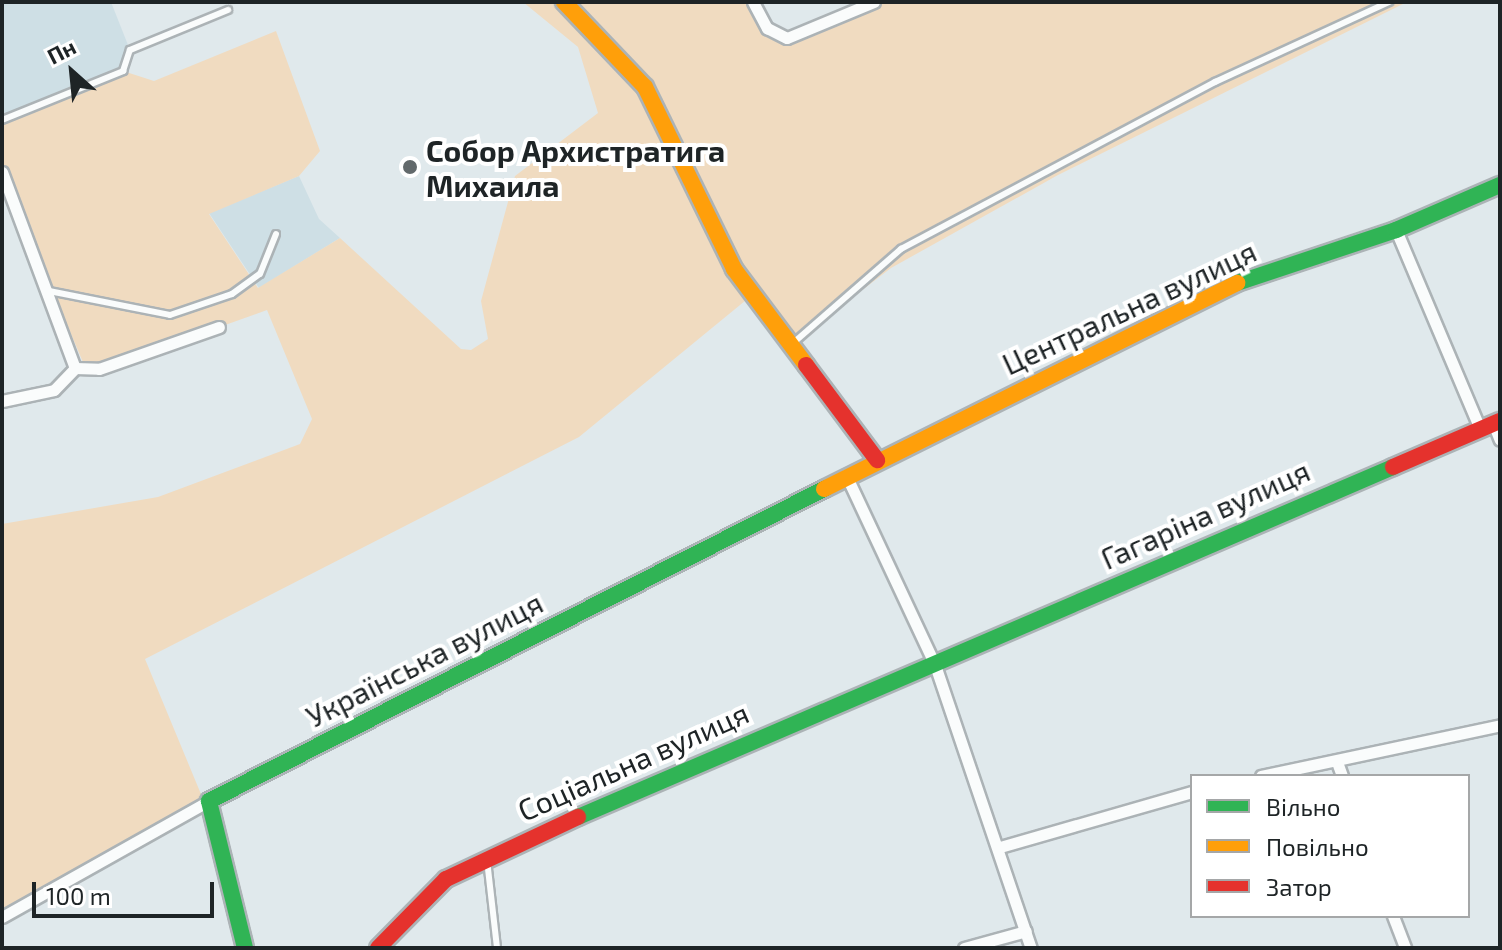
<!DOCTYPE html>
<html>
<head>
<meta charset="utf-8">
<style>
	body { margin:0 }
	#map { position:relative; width:1502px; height:950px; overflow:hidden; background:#e0e9ec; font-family:"Exo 2",sans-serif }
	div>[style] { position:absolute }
	.built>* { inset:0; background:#cedfe5 }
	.green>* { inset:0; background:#f0dbc0 }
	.roads { filter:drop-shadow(2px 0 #acb3b6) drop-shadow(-2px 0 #acb3b6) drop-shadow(0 2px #acb3b6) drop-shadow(0 -2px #acb3b6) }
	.lane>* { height:6px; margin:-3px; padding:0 3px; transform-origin:3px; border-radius:3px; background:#fafcfc }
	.street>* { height:11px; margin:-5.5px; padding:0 5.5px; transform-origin:5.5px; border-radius:5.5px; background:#fafcfc }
	.fast>* { height:16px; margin:-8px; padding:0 8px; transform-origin:8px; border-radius:8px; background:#30b455 }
	.slow>* { height:16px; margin:-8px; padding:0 8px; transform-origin:8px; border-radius:8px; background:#ff9f0a }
	.jam>* { height:16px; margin:-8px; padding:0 8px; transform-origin:8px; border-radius:8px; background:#e5322d }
	.dots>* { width:22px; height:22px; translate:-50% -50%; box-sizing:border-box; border:4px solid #fff; border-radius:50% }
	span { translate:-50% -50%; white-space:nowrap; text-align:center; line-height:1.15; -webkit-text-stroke:8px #fff; paint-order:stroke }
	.poi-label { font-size:30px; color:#1e2426; font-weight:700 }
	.left { translate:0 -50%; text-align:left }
	.street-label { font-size:30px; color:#1e2426 }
	.frame { position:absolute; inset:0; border:4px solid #1e2426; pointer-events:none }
	.legend { position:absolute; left:1190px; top:774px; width:280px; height:144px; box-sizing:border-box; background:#fff; border:2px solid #a5a7a8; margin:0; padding:10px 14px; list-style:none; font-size:24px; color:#1e2426 }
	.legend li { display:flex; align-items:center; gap:16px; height:40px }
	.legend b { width:40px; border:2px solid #a5a7a8 }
	.north { position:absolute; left:32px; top:32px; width:80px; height:80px; -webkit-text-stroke:6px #fff; paint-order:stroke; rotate:333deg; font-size:22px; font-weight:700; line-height:32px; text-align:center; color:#1e2426 }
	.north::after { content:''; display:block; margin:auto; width:28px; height:36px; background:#1e2426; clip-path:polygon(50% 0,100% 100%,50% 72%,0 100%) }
	.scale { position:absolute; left:32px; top:882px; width:182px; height:36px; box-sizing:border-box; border:4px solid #1e2426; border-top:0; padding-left:10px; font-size:24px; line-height:28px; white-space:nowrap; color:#1e2426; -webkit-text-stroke:6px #fff; paint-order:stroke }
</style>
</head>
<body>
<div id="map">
	<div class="built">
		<div style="clip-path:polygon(2px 2px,111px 2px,130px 50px,123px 71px,2px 120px)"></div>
		<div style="clip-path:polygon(299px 176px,319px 219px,340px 238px,259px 288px,209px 213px)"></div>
	</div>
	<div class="green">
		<div style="clip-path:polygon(523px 2px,753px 2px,767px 28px,787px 38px,874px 2px,1407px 2px,1058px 175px,891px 268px,789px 346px,751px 296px,579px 437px,145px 659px,203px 799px,2px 911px,2px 524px,158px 497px,300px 444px,312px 419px,267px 310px,88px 374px,2px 172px,2px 120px,123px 71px,154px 81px,276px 31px,320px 151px,299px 176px,209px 214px,258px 288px,340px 238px,461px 349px,471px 350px,488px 339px,481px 301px,515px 176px,598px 113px,578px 47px)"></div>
	</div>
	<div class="roads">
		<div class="lane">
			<div style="left:2px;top:120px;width:131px;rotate:-22deg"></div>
			<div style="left:123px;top:71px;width:22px;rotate:-72deg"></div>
			<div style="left:130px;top:50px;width:106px;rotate:-22.2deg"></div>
			<div style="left:49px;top:291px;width:123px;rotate:11.2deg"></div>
			<div style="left:170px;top:315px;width:65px;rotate:-18.7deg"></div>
			<div style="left:232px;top:294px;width:34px;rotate:-36deg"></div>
			<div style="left:260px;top:274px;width:43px;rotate:-68.2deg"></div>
			<div style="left:792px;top:344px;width:145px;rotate:-41.1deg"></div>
			<div style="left:901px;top:249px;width:356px;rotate:-28deg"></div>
			<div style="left:1215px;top:82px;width:192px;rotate:-24.7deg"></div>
			<div style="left:487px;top:860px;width:89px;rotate:83.5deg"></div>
		</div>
		<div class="street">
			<div style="left:753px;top:2px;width:30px;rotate:62deg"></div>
			<div style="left:767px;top:28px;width:22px;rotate:27deg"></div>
			<div style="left:787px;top:38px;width:94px;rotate:-22.5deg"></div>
			<div style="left:2px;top:172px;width:209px;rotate:69.6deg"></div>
			<div style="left:75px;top:368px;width:24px;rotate:2deg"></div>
			<div style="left:99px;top:369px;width:127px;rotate:-19.3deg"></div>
			<div style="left:1396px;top:230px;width:211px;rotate:67.1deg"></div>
			<div style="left:2px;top:401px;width:53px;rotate:-11.9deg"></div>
			<div style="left:54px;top:390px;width:30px;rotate:-46deg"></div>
			<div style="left:1493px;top:423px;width:18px;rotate:68deg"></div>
			<div style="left:846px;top:475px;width:210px;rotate:64.9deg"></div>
			<div style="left:935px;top:665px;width:299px;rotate:71.3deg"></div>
			<div style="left:1337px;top:762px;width:15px;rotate:70deg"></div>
			<div style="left:1261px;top:776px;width:244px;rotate:-12deg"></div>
			<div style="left:1000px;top:847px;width:200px;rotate:-16deg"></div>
			<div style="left:1393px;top:916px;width:34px;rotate:69deg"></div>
			<div style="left:2px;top:917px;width:237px;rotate:-29.3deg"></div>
			<div style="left:964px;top:948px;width:64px;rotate:-15.3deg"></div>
		</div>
		<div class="fast">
			<div style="left:1237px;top:283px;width:168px;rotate:-18.4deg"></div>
			<div style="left:1396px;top:230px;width:113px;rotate:-23.4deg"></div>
			<div style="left:578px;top:817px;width:887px;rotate:-23.24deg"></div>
			<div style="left:245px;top:948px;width:151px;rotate:-103.8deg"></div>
			<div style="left:209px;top:801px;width:690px;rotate:-26.9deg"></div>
		</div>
		<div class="slow">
			<div style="left:564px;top:2px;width:117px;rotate:46.4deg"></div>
			<div style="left:645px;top:87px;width:203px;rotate:63.9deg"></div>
			<div style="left:734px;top:269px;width:120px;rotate:53.1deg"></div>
			<div style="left:824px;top:489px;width:462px;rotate:-26.5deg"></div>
		</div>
		<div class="jam">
			<div style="left:806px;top:365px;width:119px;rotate:53.2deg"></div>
			<div style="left:1393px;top:467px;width:116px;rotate:-23.3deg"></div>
			<div style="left:378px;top:948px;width:97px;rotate:-45.4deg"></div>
			<div style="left:446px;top:879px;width:146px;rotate:-25.2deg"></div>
		</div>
	</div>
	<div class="dots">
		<div style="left:410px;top:167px;background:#62696b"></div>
	</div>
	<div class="poi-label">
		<span class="left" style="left:426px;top:167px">Собор Архистратига<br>Михаила</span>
	</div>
	<div class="street-label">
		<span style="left:1129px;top:307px;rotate:-25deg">Центральна вулиця</span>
		<span style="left:1205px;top:514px;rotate:-24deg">Гагаріна вулиця</span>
		<span style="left:424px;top:659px;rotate:-27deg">Українська вулиця</span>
		<span style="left:633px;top:761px;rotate:-24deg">Соціальна вулиця</span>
	</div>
	<div class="frame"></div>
	<ul class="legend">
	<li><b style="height:10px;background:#30b455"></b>Вільно</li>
	<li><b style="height:10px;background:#ff9f0a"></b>Повільно</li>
	<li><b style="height:10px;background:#e5322d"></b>Затор</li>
	</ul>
	<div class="north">Пн</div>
	<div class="scale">100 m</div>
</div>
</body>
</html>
